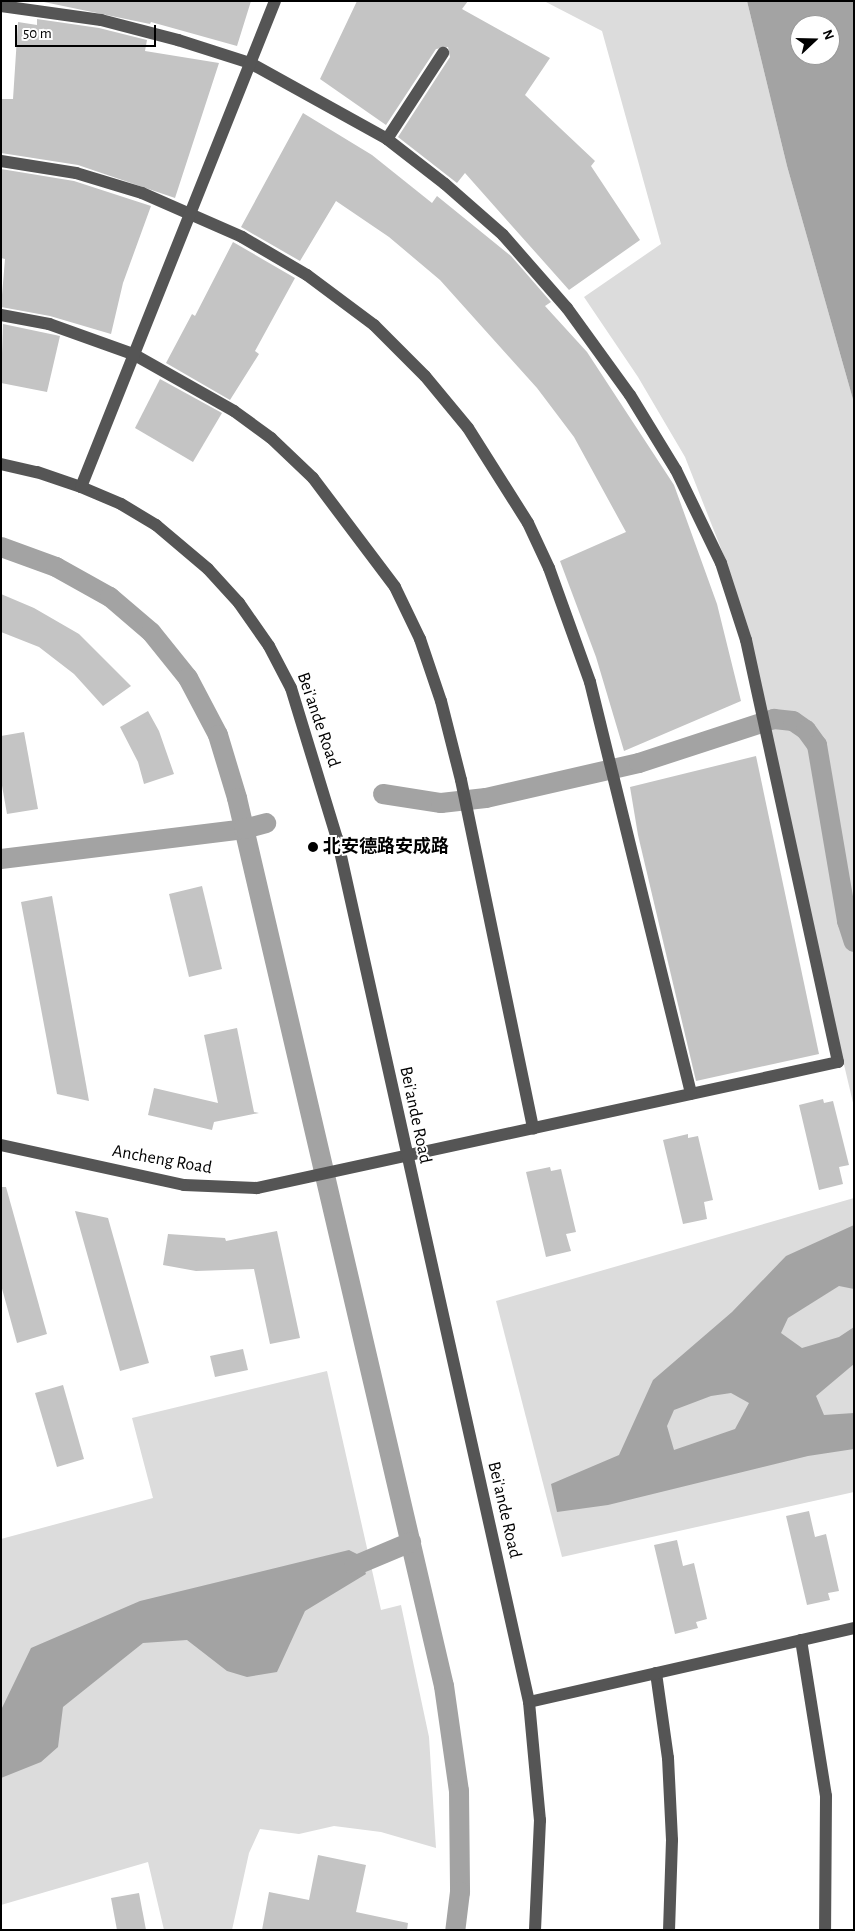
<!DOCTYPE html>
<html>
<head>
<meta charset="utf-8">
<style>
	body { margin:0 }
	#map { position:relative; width:855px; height:1931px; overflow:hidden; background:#fff; font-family:"Alegreya Sans","Noto Sans SC",sans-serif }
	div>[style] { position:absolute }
	.green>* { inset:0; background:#dcdcdc }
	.water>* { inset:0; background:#a3a3a3 }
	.canal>* { height:20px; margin:-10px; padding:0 10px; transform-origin:10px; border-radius:10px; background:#a3a3a3 }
	.building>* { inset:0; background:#c4c4c4 }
	.minor>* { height:12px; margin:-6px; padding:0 6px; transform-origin:6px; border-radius:6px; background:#555 }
	.dots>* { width:14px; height:14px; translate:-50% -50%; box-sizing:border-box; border:2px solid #fff; border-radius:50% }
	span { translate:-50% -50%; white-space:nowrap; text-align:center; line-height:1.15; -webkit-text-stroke:4px #fff; paint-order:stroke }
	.street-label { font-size:18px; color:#000 }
	.poi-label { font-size:18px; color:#000; font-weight:700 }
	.left { translate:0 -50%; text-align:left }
	.frame { position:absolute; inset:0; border:2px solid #000; pointer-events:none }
	.north { position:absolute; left:790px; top:15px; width:50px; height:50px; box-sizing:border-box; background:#fff; border:1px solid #999; border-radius:50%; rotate:69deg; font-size:14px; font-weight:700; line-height:20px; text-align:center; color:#000 }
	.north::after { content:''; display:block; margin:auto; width:18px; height:22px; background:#000; clip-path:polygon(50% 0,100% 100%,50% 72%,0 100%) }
	.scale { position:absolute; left:15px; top:25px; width:141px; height:22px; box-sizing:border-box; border:2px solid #000; border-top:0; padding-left:6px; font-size:15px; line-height:18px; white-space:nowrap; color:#000; -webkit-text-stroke:4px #fff; paint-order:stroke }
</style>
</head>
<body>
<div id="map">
	<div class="green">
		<div style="clip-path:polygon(544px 1px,747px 1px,787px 166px,854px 403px,854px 1107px,724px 556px,685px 457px,638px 377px,584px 297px,661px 244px,602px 31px)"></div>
		<div style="clip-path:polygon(854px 1198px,854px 1492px,562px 1557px,496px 1301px)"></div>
		<div style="clip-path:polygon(327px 1371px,381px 1610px,401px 1605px,429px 1737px,436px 1848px,381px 1832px,334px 1826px,299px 1834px,260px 1829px,249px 1853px,232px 1930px,164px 1930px,148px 1862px,1px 1905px,1px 1539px,153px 1498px,132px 1418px)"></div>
	</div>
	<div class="water">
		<div style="clip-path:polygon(evenodd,747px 1px,854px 1px,854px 403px,787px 166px,747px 1px,800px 25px,830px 25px,830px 55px,800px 55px,800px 25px)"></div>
		<div style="clip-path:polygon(evenodd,854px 1225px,854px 1289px,839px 1286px,788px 1318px,781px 1333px,802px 1348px,839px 1337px,854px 1327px,854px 1364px,816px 1396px,824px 1415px,854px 1413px,854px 1449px,808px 1456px,608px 1505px,557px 1512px,551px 1484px,619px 1455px,653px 1380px,732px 1312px,786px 1256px,854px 1225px,731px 1393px,749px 1403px,735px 1429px,674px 1450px,667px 1426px,674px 1410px,711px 1396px,731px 1393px)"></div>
		<div style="clip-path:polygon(349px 1550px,359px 1555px,366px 1574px,305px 1611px,277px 1672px,247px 1677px,227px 1671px,187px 1640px,143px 1643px,63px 1707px,58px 1747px,41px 1762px,1px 1778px,1px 1710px,31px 1648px,140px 1601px)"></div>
	</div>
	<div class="canal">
		<div style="left:1px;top:547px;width:59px;rotate:20deg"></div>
		<div style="left:56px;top:567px;width:62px;rotate:29.1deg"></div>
		<div style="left:110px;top:597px;width:54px;rotate:40.5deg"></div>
		<div style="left:151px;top:632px;width:59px;rotate:51.2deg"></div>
		<div style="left:188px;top:678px;width:64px;rotate:62.2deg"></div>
		<div style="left:218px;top:735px;width:66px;rotate:73.2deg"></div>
		<div style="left:237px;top:798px;width:912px;rotate:76.88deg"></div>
		<div style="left:444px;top:1686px;width:106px;rotate:81.9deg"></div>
		<div style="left:459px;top:1791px;width:101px;rotate:89.4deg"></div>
		<div style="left:460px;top:1892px;width:38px;rotate:97deg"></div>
		<div style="left:383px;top:794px;width:59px;rotate:8.8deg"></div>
		<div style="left:441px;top:803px;width:45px;rotate:-6.3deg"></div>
		<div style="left:486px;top:798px;width:157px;rotate:-12.9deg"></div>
		<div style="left:639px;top:763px;width:142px;rotate:-18.1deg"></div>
		<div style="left:774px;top:719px;width:19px;rotate:6deg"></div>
		<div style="left:793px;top:721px;width:16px;rotate:35deg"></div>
		<div style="left:806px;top:730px;width:19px;rotate:54deg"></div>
		<div style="left:817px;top:745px;width:179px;rotate:80.3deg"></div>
		<div style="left:847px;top:921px;width:22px;rotate:72deg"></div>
		<div style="left:1px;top:859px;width:245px;rotate:-7deg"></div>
		<div style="left:244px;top:829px;width:23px;rotate:-15deg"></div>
		<div style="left:354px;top:1566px;width:62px;rotate:-22.8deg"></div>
	</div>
	<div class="building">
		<div style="clip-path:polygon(39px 1px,251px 1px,237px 46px,151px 22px,150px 24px)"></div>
		<div style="clip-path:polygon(357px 1px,468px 1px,462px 9px,550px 58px,525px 95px,595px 161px,591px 166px,640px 240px,569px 290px,465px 173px,457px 183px,398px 137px,450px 57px,448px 47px,436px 49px,386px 125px,320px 79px)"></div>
		<div style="clip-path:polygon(37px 19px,99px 28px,147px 40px,145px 51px,219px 63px,175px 198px,78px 165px,1px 153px,1px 99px,13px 99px,18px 22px,37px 25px)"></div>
		<div style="clip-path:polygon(303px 113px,372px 155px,432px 203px,437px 196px,511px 256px,551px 302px,545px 306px,587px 352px,674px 485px,717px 604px,741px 701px,624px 751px,596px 657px,560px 561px,626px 532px,574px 437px,537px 388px,440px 280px,389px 237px,336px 201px,300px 261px,241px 227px)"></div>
		<div style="clip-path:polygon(1px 169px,74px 181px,151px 206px,123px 283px,111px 334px,50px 316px,1px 307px,5px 259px,1px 258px)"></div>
		<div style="clip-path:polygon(233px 242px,295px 278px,255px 351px,259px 354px,230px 400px,166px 363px,192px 314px,195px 316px)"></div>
		<div style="clip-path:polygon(3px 324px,60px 336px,47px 392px,1px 383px)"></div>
		<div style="clip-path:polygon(160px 379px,222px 413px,193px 462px,135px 428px)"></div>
		<div style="clip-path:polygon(1px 594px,34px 608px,79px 634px,131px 686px,103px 706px,74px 674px,39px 647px,1px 632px)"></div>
		<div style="clip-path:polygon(148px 711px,159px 731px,174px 774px,144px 784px,138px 762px,120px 727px)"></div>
		<div style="clip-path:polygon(24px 732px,38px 809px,7px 814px,1px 780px,1px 736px)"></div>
		<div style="clip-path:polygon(756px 756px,819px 1054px,696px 1081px,638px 835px,630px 787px)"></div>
		<div style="clip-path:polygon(202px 886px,222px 969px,189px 977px,169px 894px)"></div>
		<div style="clip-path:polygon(52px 896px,89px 1101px,57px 1094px,21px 902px)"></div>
		<div style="clip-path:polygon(237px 1028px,254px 1112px,259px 1113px,214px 1122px,212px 1130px,148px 1115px,154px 1088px,218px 1103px,204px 1035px)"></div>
		<div style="clip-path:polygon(823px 1099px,824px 1103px,833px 1101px,849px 1165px,839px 1167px,843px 1184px,819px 1190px,799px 1105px)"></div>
		<div style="clip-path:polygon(688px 1134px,688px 1138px,698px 1136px,713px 1200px,704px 1202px,707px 1219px,683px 1224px,663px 1140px)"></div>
		<div style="clip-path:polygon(550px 1167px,551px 1171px,561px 1169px,576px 1232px,566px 1234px,571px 1251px,546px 1257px,526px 1172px)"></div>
		<div style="clip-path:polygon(1px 1187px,6px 1187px,47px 1334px,17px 1343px,1px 1285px)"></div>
		<div style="clip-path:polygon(75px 1211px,108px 1218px,149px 1363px,120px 1371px)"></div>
		<div style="clip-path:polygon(277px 1231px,300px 1338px,270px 1344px,254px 1269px,196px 1271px,163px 1265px,168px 1234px,225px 1238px,226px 1241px)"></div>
		<div style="clip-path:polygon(243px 1349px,248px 1370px,215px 1377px,210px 1356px)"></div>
		<div style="clip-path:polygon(63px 1385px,84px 1459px,57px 1467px,35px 1393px)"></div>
		<div style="clip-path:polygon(809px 1511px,815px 1537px,826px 1534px,839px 1591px,828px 1593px,830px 1600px,807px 1605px,786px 1516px)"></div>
		<div style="clip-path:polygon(677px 1540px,683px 1566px,694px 1563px,707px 1619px,696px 1622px,698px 1628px,675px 1634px,654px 1545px)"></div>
		<div style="clip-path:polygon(318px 1855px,366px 1865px,356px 1912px,408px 1923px,407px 1930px,262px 1930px,269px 1892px,309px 1900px)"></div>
		<div style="clip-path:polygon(139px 1893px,146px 1930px,117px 1930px,111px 1898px)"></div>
	</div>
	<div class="minor">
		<div style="left:1px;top:6px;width:101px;rotate:8deg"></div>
		<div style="left:101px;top:20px;width:80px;rotate:14.6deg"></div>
		<div style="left:178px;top:40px;width:76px;rotate:17.7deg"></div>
		<div style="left:250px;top:63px;width:157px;rotate:29deg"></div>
		<div style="left:387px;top:139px;width:73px;rotate:37.8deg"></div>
		<div style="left:445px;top:184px;width:77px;rotate:41.3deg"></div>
		<div style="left:503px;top:235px;width:97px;rotate:48.8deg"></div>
		<div style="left:567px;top:308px;width:107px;rotate:54.1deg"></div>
		<div style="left:630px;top:395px;width:88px;rotate:58.5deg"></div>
		<div style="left:676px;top:470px;width:103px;rotate:64.2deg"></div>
		<div style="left:721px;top:563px;width:81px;rotate:72deg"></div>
		<div style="left:746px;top:640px;width:432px;rotate:77.7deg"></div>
		<div style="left:838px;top:1062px;width:595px;rotate:167.76deg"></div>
		<div style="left:257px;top:1188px;width:73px;rotate:-177.6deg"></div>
		<div style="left:184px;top:1185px;width:187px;rotate:-167.7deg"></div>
		<div style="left:387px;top:139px;width:103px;rotate:-56.9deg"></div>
		<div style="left:1px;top:161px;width:76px;rotate:9.1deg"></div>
		<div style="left:76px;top:173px;width:69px;rotate:16.9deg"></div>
		<div style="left:142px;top:193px;width:109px;rotate:23.7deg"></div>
		<div style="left:242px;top:237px;width:75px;rotate:30.3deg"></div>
		<div style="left:307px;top:275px;width:84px;rotate:36.7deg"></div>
		<div style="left:374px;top:325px;width:72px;rotate:45deg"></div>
		<div style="left:425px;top:376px;width:67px;rotate:50.4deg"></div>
		<div style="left:468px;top:428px;width:112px;rotate:57.7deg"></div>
		<div style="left:528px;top:523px;width:50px;rotate:65deg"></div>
		<div style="left:549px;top:568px;width:121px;rotate:70.2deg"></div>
		<div style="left:590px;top:682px;width:424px;rotate:76.2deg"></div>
		<div style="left:1px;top:315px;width:49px;rotate:10.6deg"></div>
		<div style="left:49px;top:324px;width:89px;rotate:19.7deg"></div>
		<div style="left:133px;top:354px;width:116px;rotate:29.4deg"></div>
		<div style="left:234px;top:411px;width:46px;rotate:36.1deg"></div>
		<div style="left:271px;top:438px;width:58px;rotate:43.6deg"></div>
		<div style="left:313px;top:478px;width:136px;rotate:53deg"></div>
		<div style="left:395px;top:587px;width:58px;rotate:64.3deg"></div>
		<div style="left:420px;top:639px;width:65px;rotate:71.3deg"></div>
		<div style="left:441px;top:701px;width:81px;rotate:75.8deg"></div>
		<div style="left:461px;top:780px;width:356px;rotate:78.3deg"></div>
		<div style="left:1px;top:464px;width:37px;rotate:13deg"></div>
		<div style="left:37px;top:472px;width:46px;rotate:18.8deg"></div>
		<div style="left:81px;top:487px;width:43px;rotate:23deg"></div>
		<div style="left:121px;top:504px;width:41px;rotate:31deg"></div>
		<div style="left:156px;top:525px;width:68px;rotate:40.2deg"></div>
		<div style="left:208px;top:569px;width:46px;rotate:47.6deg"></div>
		<div style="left:239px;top:603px;width:52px;rotate:55.1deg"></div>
		<div style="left:269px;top:646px;width:47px;rotate:62.4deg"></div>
		<div style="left:291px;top:688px;width:157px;rotate:73deg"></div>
		<div style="left:337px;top:838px;width:885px;rotate:77.47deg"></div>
		<div style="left:529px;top:1702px;width:119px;rotate:84.7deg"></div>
		<div style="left:540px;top:1820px;width:110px;rotate:92.6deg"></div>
		<div style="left:81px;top:487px;width:523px;rotate:-68.24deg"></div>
		<div style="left:801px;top:1640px;width:158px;rotate:80.9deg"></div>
		<div style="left:826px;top:1796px;width:134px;rotate:90.4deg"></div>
		<div style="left:656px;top:1673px;width:86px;rotate:82deg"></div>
		<div style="left:668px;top:1758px;width:82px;rotate:87.2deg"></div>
		<div style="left:672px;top:1840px;width:90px;rotate:91.9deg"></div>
		<div style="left:529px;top:1702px;width:333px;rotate:-12.8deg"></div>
	</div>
	<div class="dots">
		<div style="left:313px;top:847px;background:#000"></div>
	</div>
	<div class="street-label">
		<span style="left:318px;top:720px;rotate:71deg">Bei'ande Road</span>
		<span style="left:415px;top:1115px;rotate:78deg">Bei'ande Road</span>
		<span style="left:162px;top:1160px;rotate:10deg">Ancheng Road</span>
		<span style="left:504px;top:1510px;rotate:77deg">Bei'ande Road</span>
	</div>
	<div class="poi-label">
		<span class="left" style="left:323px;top:847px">北安德路安成路</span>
	</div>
	<div class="frame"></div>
	<div class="north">N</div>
	<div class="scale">50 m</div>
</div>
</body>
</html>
